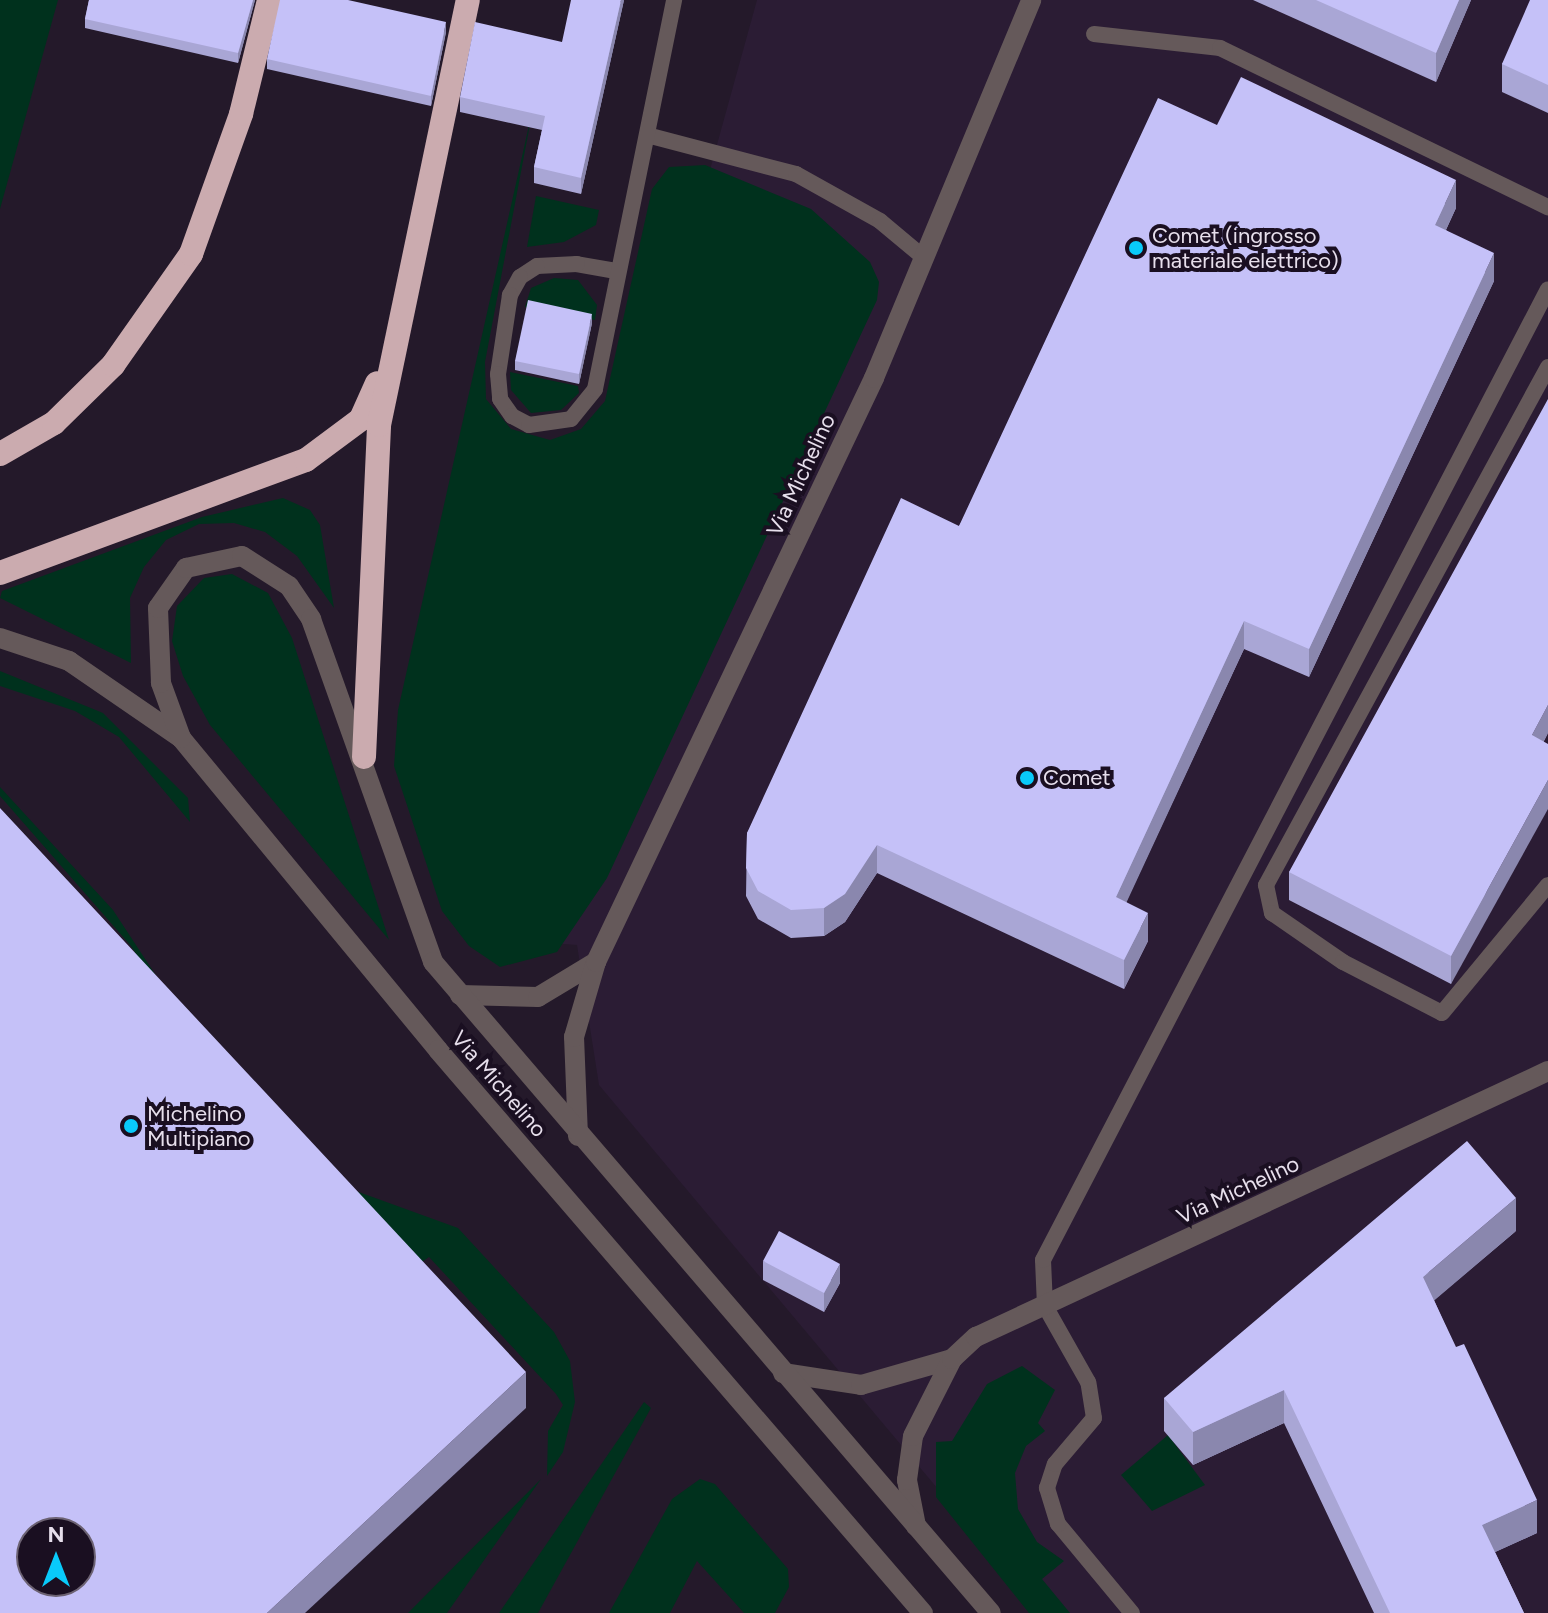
<!DOCTYPE html>
<html>
<head>
<meta charset="utf-8">
<style>
	body { margin:0 }
	#map { position:relative; width:1548px; height:1613px; overflow:hidden; background:#24192a; font-family:Figtree,sans-serif }
	div>[style] { position:absolute }
	.built>* { inset:0; background:#2b1c34 }
	.green>* { inset:0; background:#00311d }
	.service>* { height:16px; margin:-8px; padding:0 8px; transform-origin:8px; border-radius:8px; background:#65595a }
	.minor>* { height:20px; margin:-10px; padding:0 10px; transform-origin:10px; border-radius:10px; background:#65595a }
	.tertiary>* { height:20px; margin:-10px; padding:0 10px; transform-origin:10px; border-radius:10px; background:#65595a }
	.motorway>* { height:24px; margin:-12px; padding:0 12px; transform-origin:12px; border-radius:12px; background:#cbabaf }
	.wall>* { inset:0; background:#a9a6d5 }
	.shaded-wall>* { inset:0; background:#8a87ae }
	.building>* { inset:0; background:#c5c1f8 }
	.dots>* { width:22px; height:22px; translate:-50% -50%; box-sizing:border-box; border:4px solid #1a0f21; border-radius:50% }
	span { translate:-50% -50%; white-space:nowrap; text-align:center; line-height:1.15; -webkit-text-stroke:8px #1a0f21; paint-order:stroke }
	.poi-label { font-size:22px; color:#e7dfec }
	.left { translate:0 -50%; text-align:left }
	.street-label { font-size:22px; color:#e7dfec }
	.north { position:absolute; left:16px; top:1517px; width:80px; height:80px; box-sizing:border-box; background:#1a0f21; border:2px solid #6c6272; border-radius:50%; rotate:0deg; font-size:22px; font-weight:700; line-height:32px; text-align:center; color:#e7dfec }
	.north::after { content:''; display:block; margin:auto; width:28px; height:36px; background:#09cafa; clip-path:polygon(50% 0,100% 100%,50% 72%,0 100%) }
</style>
</head>
<body>
<div id="map">
	<div class="built">
		<div style="clip-path:polygon(757px 0,1548px 0,1548px 1613px,1042px 1613px,599px 1085px,577px 945px,515px 940px,543px 507px,656px 365px)"></div>
	</div>
	<div class="green">
		<div style="clip-path:polygon(0 0,58px 0,0 209px)"></div>
		<div style="clip-path:polygon(534px 103px,485px 362px,486px 399px,511px 429px,550px 440px,581px 429px,605px 401px,652px 189px,669px 167px,705px 165px,811px 209px,870px 262px,879px 282px,877px 300px,607px 878px,557px 952px,500px 967px,469px 946px,442px 911px,394px 766px,398px 710px)"></div>
		<div style="clip-path:polygon(536px 196px,599px 210px,596px 225px,564px 242px,527px 247px)"></div>
		<div style="clip-path:polygon(554px 278px,578px 280px,597px 305px,595px 320px,525px 307px,531px 288px)"></div>
		<div style="clip-path:polygon(510px 372px,578px 386px,579px 393px,561px 410px,531px 413px,511px 390px)"></div>
		<div style="clip-path:polygon(283px 498px,310px 510px,320px 525px,334px 608px,297px 556px,265px 532px,234px 523px,199px 524px,166px 540px,144px 567px,130px 598px,131px 663px,0 598px,2px 591px,202px 517px)"></div>
		<div style="clip-path:polygon(232px 574px,268px 593px,292px 638px,389px 940px,210px 725px,183px 676px,172px 641px,177px 606px,204px 578px)"></div>
		<div style="clip-path:polygon(0 671px,103px 713px,188px 798px,190px 822px,119px 737px,75px 711px,0 686px)"></div>
		<div style="clip-path:polygon(0 787px,113px 910px,174px 1003px,356px 1191px,458px 1228px,554px 1332px,570px 1361px,575px 1402px,563px 1452px,547px 1476px,548px 1431px,563px 1405px,556px 1394px,429px 1257px,415px 1267px,191px 1041px,131px 946px,0 796px)"></div>
		<div style="clip-path:polygon(1022px 1366px,1055px 1390px,1038px 1423px,1045px 1431px,1026px 1446px,1015px 1473px,1018px 1509px,1037px 1542px,1064px 1561px,1042px 1579px,1070px 1613px,1029px 1613px,936px 1497px,936px 1442px,952px 1441px,987px 1384px)"></div>
		<div style="clip-path:polygon(644px 1402px,651px 1408px,538px 1613px,499px 1613px)"></div>
		<div style="clip-path:polygon(1168px 1435px,1205px 1485px,1152px 1511px,1121px 1475px)"></div>
		<div style="clip-path:polygon(541px 1479px,447px 1613px,408px 1613px)"></div>
		<div style="clip-path:polygon(700px 1479px,715px 1484px,788px 1569px,789px 1587px,775px 1613px,744px 1613px,697px 1561px,670px 1613px,609px 1613px,672px 1499px)"></div>
	</div>
	<div class="service">
		<div style="left:1094px;top:34px;width:127px;rotate:6.3deg"></div>
		<div style="left:1220px;top:48px;width:365px;rotate:25.9deg"></div>
		<div style="left:647px;top:135px;width:154px;rotate:14.7deg"></div>
		<div style="left:796px;top:174px;width:96px;rotate:29.2deg"></div>
		<div style="left:880px;top:221px;width:56px;rotate:39.9deg"></div>
		<div style="left:616px;top:271px;width:40px;rotate:-170deg"></div>
		<div style="left:577px;top:264px;width:40px;rotate:177.1deg"></div>
		<div style="left:537px;top:266px;width:20px;rotate:147deg"></div>
		<div style="left:520px;top:277px;width:21px;rotate:119deg"></div>
		<div style="left:510px;top:295px;width:80px;rotate:98.6deg"></div>
		<div style="left:498px;top:374px;width:25px;rotate:85deg"></div>
		<div style="left:500px;top:399px;width:21px;rotate:55deg"></div>
		<div style="left:512px;top:416px;width:19px;rotate:28deg"></div>
		<div style="left:529px;top:425px;width:42px;rotate:-8.1deg"></div>
		<div style="left:571px;top:419px;width:38px;rotate:-51deg"></div>
		<div style="left:595px;top:389px;width:397px;rotate:-78.5deg"></div>
		<div style="left:1548px;top:367px;width:590px;rotate:118.56deg"></div>
		<div style="left:1266px;top:885px;width:29px;rotate:78deg"></div>
		<div style="left:1272px;top:913px;width:86px;rotate:34.6deg"></div>
		<div style="left:1343px;top:962px;width:111px;rotate:27.3deg"></div>
		<div style="left:1442px;top:1013px;width:166px;rotate:-50.4deg"></div>
		<div style="left:1132px;top:1613px;width:116px;rotate:-129.7deg"></div>
		<div style="left:1058px;top:1524px;width:38px;rotate:-107deg"></div>
		<div style="left:1047px;top:1488px;width:25px;rotate:-72deg"></div>
		<div style="left:1055px;top:1464px;width:60px;rotate:-49.7deg"></div>
		<div style="left:1094px;top:1418px;width:36px;rotate:-99deg"></div>
		<div style="left:1088px;top:1382px;width:87px;rotate:-119.5deg"></div>
		<div style="left:1045px;top:1306px;width:46px;rotate:-92.5deg"></div>
		<div style="left:1043px;top:1260px;width:1094px;rotate:-62.52deg"></div>
	</div>
	<div class="minor">
		<div style="left:460px;top:995px;width:78px;rotate:1.5deg"></div>
		<div style="left:538px;top:997px;width:68px;rotate:-31.1deg"></div>
		<div style="left:578px;top:1136px;width:99px;rotate:-92.3deg"></div>
		<div style="left:574px;top:1037px;width:78px;rotate:-73.7deg"></div>
		<div style="left:596px;top:962px;width:647px;rotate:-64.54deg"></div>
		<div style="left:874px;top:378px;width:409px;rotate:-67.4deg"></div>
		<div style="left:783px;top:1373px;width:79px;rotate:8.7deg"></div>
		<div style="left:861px;top:1385px;width:95px;rotate:-15.9deg"></div>
		<div style="left:916px;top:1526px;width:47px;rotate:-101.1deg"></div>
		<div style="left:907px;top:1480px;width:44px;rotate:-82.2deg"></div>
		<div style="left:913px;top:1436px;width:86px;rotate:-63.1deg"></div>
		<div style="left:952px;top:1359px;width:33px;rotate:-43deg"></div>
		<div style="left:976px;top:1337px;width:631px;rotate:-24.94deg"></div>
	</div>
	<div class="tertiary">
		<div style="left:0;top:638px;width:73px;rotate:18.4deg"></div>
		<div style="left:69px;top:661px;width:136px;rotate:34.5deg"></div>
		<div style="left:181px;top:738px;width:404px;rotate:50.5deg"></div>
		<div style="left:438px;top:1050px;width:743px;rotate:49.26deg"></div>
		<div style="left:181px;top:738px;width:59px;rotate:-110deg"></div>
		<div style="left:161px;top:683px;width:75px;rotate:-92.3deg"></div>
		<div style="left:158px;top:608px;width:49px;rotate:-55deg"></div>
		<div style="left:186px;top:568px;width:57px;rotate:-12.1deg"></div>
		<div style="left:242px;top:556px;width:56px;rotate:32.6deg"></div>
		<div style="left:289px;top:586px;width:40px;rotate:56deg"></div>
		<div style="left:311px;top:619px;width:364px;rotate:70.4deg"></div>
		<div style="left:433px;top:962px;width:857px;rotate:49.4deg"></div>
	</div>
	<div class="motorway">
		<div style="left:0;top:454px;width:62px;rotate:-29.9deg"></div>
		<div style="left:54px;top:423px;width:83px;rotate:-44.5deg"></div>
		<div style="left:113px;top:365px;width:136px;rotate:-54.9deg"></div>
		<div style="left:191px;top:254px;width:149px;rotate:-70.3deg"></div>
		<div style="left:241px;top:114px;width:117px;rotate:-76.2deg"></div>
		<div style="left:0;top:573px;width:326px;rotate:-20.3deg"></div>
		<div style="left:306px;top:460px;width:69px;rotate:-36.7deg"></div>
		<div style="left:361px;top:419px;width:39px;rotate:-66deg"></div>
		<div style="left:364px;top:757px;width:332px;rotate:-87.4deg"></div>
		<div style="left:379px;top:425px;width:434px;rotate:-78.2deg"></div>
	</div>
	<div class="wall">
		<div style="clip-path:polygon(89px 0,255px 0,238px 63px,85px 28px,85px 19px)"></div>
		<div style="clip-path:polygon(624px 0,581px 194px,534px 183px,534px 167px,542px 130px,460px 112px,460px 97px,562px 42px)"></div>
		<div style="clip-path:polygon(1253px 0,1471px 0,1436px 82px)"></div>
		<div style="clip-path:polygon(1548px 0,1548px 113px,1502px 92px,1502px 64px)"></div>
		<div style="clip-path:polygon(446px 32px,431px 106px,267px 69px,267px 59px)"></div>
		<div style="clip-path:polygon(1217px 125px,1456px 208px,1446px 230px,1494px 281px,1309px 677px,1244px 649px,1126px 902px,1148px 941px,1124px 989px,877px 873px,845px 922px,824px 936px,791px 938px,758px 919px,746px 896px,747px 833px,959px 526px)"></div>
		<div style="clip-path:polygon(592px 323px,579px 384px,515px 370px,515px 361px)"></div>
		<div style="clip-path:polygon(1548px 733px,1544px 741px,1451px 984px,1289px 900px,1289px 872px)"></div>
		<div style="clip-path:polygon(1516px 1231px,1434px 1300px,1537px 1533px,1495px 1552px,1524px 1613px,1374px 1613px,1284px 1423px,1193px 1465px,1164px 1431px,1164px 1398px)"></div>
		<div style="clip-path:polygon(763px 1261px,840px 1283px,824px 1312px,763px 1280px)"></div>
	</div>
	<div class="shaded-wall">
		<div style="clip-path:polygon(253px 0,255px 0,238px 63px,238px 53px)"></div>
		<div style="clip-path:polygon(621px 0,624px 0,581px 194px,581px 178px)"></div>
		<div style="clip-path:polygon(1459px 0,1471px 0,1436px 82px,1436px 53px)"></div>
		<div style="clip-path:polygon(446px 22px,446px 32px,431px 106px,431px 96px)"></div>
		<div style="clip-path:polygon(1456px 180px,1456px 208px,1435px 253px,1435px 225px)"></div>
		<div style="clip-path:polygon(1494px 253px,1494px 281px,1309px 677px,1309px 649px)"></div>
		<div style="clip-path:polygon(592px 314px,592px 323px,579px 384px,579px 374px)"></div>
		<div style="clip-path:polygon(1244px 621px,1244px 649px,1116px 925px,1116px 897px)"></div>
		<div style="clip-path:polygon(1548px 705px,1548px 733px,1532px 763px,1532px 735px)"></div>
		<div style="clip-path:polygon(1548px 780px,1548px 809px,1451px 984px,1451px 956px)"></div>
		<div style="clip-path:polygon(877px 845px,877px 873px,845px 922px,824px 936px,824px 908px)"></div>
		<div style="clip-path:polygon(1148px 913px,1148px 941px,1124px 989px,1124px 960px)"></div>
		<div style="clip-path:polygon(1516px 1198px,1516px 1231px,1423px 1310px,1423px 1277px)"></div>
		<div style="clip-path:polygon(840px 1264px,840px 1283px,824px 1312px,824px 1293px)"></div>
		<div style="clip-path:polygon(526px 1372px,526px 1408px,305px 1613px,267px 1613px)"></div>
		<div style="clip-path:polygon(1284px 1390px,1284px 1423px,1193px 1465px,1193px 1432px)"></div>
		<div style="clip-path:polygon(1537px 1500px,1537px 1533px,1482px 1558px,1482px 1525px)"></div>
	</div>
	<div class="building">
		<div style="clip-path:polygon(89px 0,253px 0,238px 53px,85px 19px)"></div>
		<div style="clip-path:polygon(280px 0,348px 0,446px 22px,431px 96px,267px 59px)"></div>
		<div style="clip-path:polygon(571px 0,621px 0,581px 178px,534px 167px,545px 116px,460px 97px,475px 22px,562px 42px)"></div>
		<div style="clip-path:polygon(1316px 0,1459px 0,1436px 53px)"></div>
		<div style="clip-path:polygon(1530px 0,1548px 0,1548px 85px,1502px 64px)"></div>
		<div style="clip-path:polygon(1241px 77px,1456px 180px,1435px 225px,1494px 253px,1309px 649px,1244px 621px,1116px 897px,1148px 913px,1124px 960px,877px 845px,845px 894px,824px 908px,791px 910px,758px 891px,746px 868px,747px 833px,901px 498px,959px 526px,1158px 98px,1217px 125px)"></div>
		<div style="clip-path:polygon(528px 300px,592px 314px,579px 374px,515px 361px)"></div>
		<div style="clip-path:polygon(1548px 399px,1548px 705px,1532px 735px,1548px 744px,1548px 780px,1451px 956px,1289px 872px)"></div>
		<div style="clip-path:polygon(evenodd,0 808px,526px 1372px,267px 1613px,0 1613px,0 808px,32px 1533px,80px 1533px,80px 1581px,32px 1581px,32px 1533px)"></div>
		<div style="clip-path:polygon(1467px 1141px,1516px 1198px,1423px 1277px,1456px 1347px,1464px 1344px,1537px 1500px,1482px 1525px,1524px 1613px,1390px 1613px,1284px 1390px,1193px 1432px,1164px 1398px)"></div>
		<div style="clip-path:polygon(779px 1231px,840px 1264px,824px 1293px,763px 1261px)"></div>
	</div>
	<div class="dots">
		<div style="left:1136px;top:248px;background:#09cafa"></div>
		<div style="left:1027px;top:778px;background:#09cafa"></div>
		<div style="left:131px;top:1126px;background:#09cafa"></div>
	</div>
	<div class="poi-label">
		<span class="left" style="left:1152px;top:248px">Comet (ingrosso<br>materiale elettrico)</span>
		<span class="left" style="left:1043px;top:778px">Comet</span>
		<span class="left" style="left:147px;top:1126px">Michelino<br>Multipiano</span>
	</div>
	<div class="street-label">
		<span style="left:801px;top:475px;rotate:-65deg">Via Michelino</span>
		<span style="left:499px;top:1084px;rotate:49deg">Via Michelino</span>
		<span style="left:1238px;top:1190px;rotate:-25deg">Via Michelino</span>
	</div>
	<div class="north">N</div>
</div>
</body>
</html>
